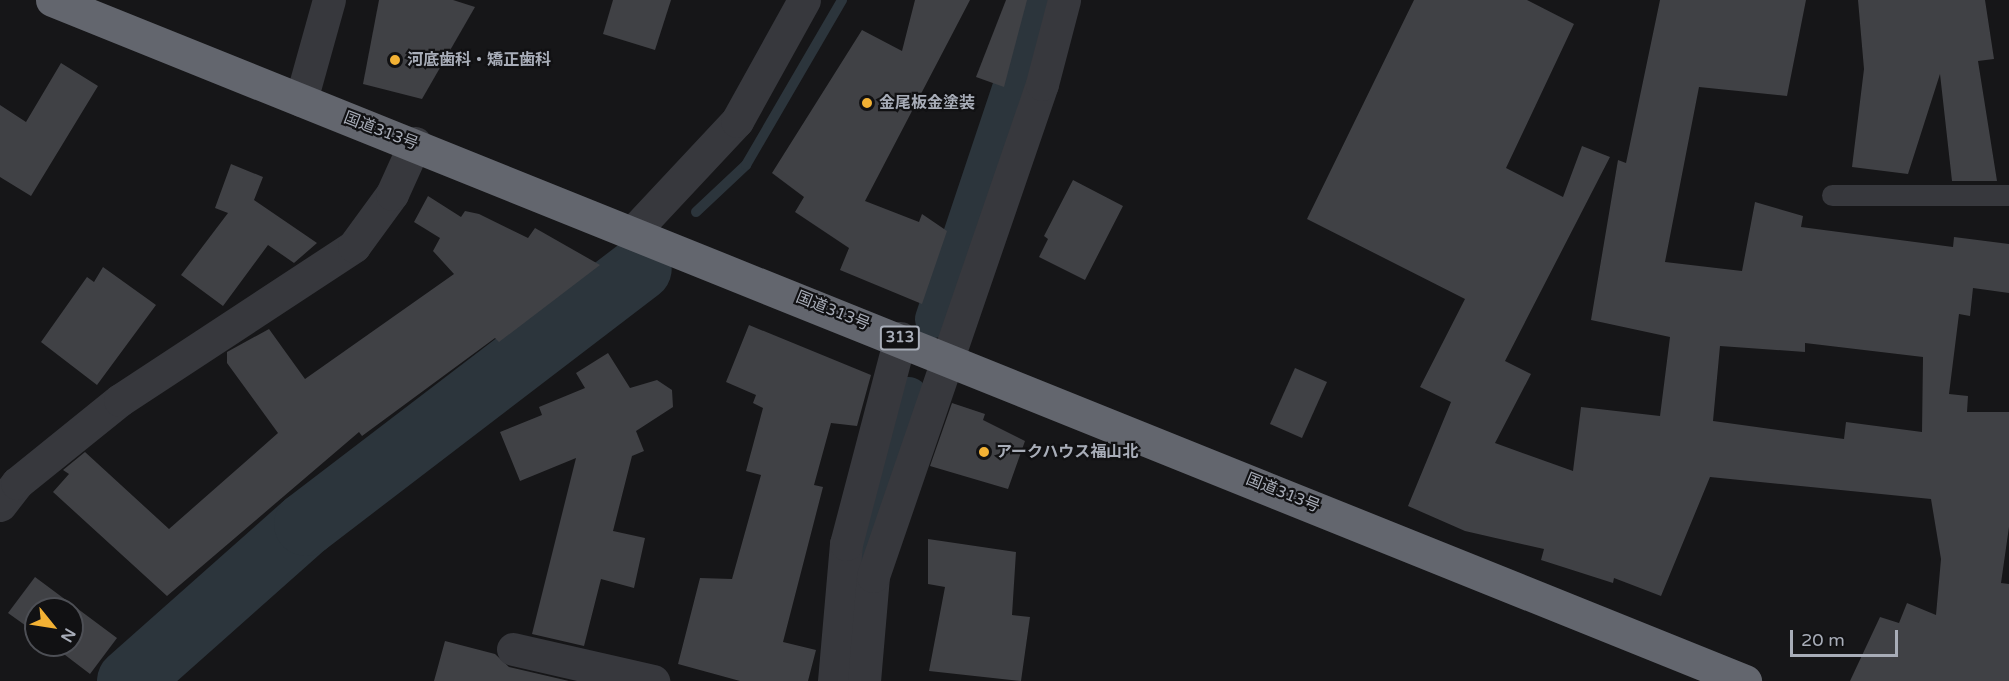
<!DOCTYPE html>
<html>
<head>
<meta charset="utf-8">
<style>
	body { margin:0 }
	#map { position:relative; width:2009px; height:681px; overflow:hidden; background:#161618; font-family:"Varela Round","Noto Sans JP",sans-serif }
	div>[style] { position:absolute }
	.stream>* { height:10px; margin:-5px; padding:0 5px; transform-origin:5px; border-radius:5px; background:#2c353c }
	.canal>* { height:38px; margin:-19px; padding:0 19px; transform-origin:19px; border-radius:19px; background:#2c353c }
	.river>* { height:64px; margin:-32px; padding:0 32px; transform-origin:32px; border-radius:32px; background:#2c353c }
	.building>* { inset:0; background:#404145 }
	.lane>* { height:21px; margin:-10.5px; padding:0 10.5px; transform-origin:10.5px; border-radius:10.5px; background:#37383d }
	.street>* { height:33px; margin:-16.5px; padding:0 16.5px; transform-origin:16.5px; border-radius:16.5px; background:#37383d }
	.highway>* { height:33px; margin:-16.5px; padding:0 16.5px; transform-origin:16.5px; border-radius:16.5px; background:#63666e }
	.dots>* { width:16px; height:16px; translate:-50% -50%; box-sizing:border-box; border:3px solid #111113; border-radius:50% }
	span { translate:-50% -50%; white-space:nowrap; text-align:center; line-height:1.15; -webkit-text-stroke:4.5px #111113; paint-order:stroke }
	.shield-label span { padding:2px 4px; background:#111113; border:2px solid; border-radius:4px; -webkit-text-stroke-width:0 }
	.shield-label { font-size:15px; color:#a8adb8; font-weight:700 }
	.poi-label { font-size:16px; color:#a8adb8; font-weight:700 }
	.left { translate:0 -50%; text-align:left }
	.street-label { font-size:16px; color:#a8adb8 }
	.north { position:absolute; left:24px; top:597px; width:60px; height:60px; box-sizing:border-box; background:#111113; border:2px solid #4d4f55; border-radius:50%; rotate:120deg; font-size:16px; font-weight:700; line-height:24px; text-align:center; color:#a8adb8 }
	.north::after { content:''; display:block; margin:auto; width:21px; height:27px; background:#f2b134; clip-path:polygon(50% 0,100% 100%,50% 72%,0 100%) }
	.scale { position:absolute; left:1790px; top:630px; width:108px; height:27px; box-sizing:border-box; border:3px solid #a8adb8; border-top:0; padding-left:8px; font-size:18px; line-height:21px; white-space:nowrap; color:#a8adb8; -webkit-text-stroke:4px #111113; paint-order:stroke }
</style>
</head>
<body>
<div id="map">
	<div class="stream">
		<div style="left:696px;top:212px;width:69px;rotate:-43.2deg"></div>
		<div style="left:746px;top:165px;width:191px;rotate:-59.8deg"></div>
	</div>
	<div class="canal">
		<div style="left:934px;top:319px;width:336px;rotate:-71.5deg"></div>
		<div style="left:859px;top:579px;width:36px;rotate:-84deg"></div>
		<div style="left:863px;top:543px;width:154px;rotate:-72.6deg"></div>
	</div>
	<div class="river">
		<div style="left:129px;top:681px;width:237px;rotate:-41.6deg"></div>
		<div style="left:306px;top:524px;width:420px;rotate:-37.4deg"></div>
	</div>
	<div class="building">
		<div style="clip-path:polygon(379px 0,453px 0,475px 7px,422px 99px,363px 84px)"></div>
		<div style="clip-path:polygon(613px 0,671px 0,655px 50px,603px 34px)"></div>
		<div style="clip-path:polygon(915px 0,970px 0,865px 201px,919px 222px,922px 214px,947px 231px,922px 304px,840px 270px,849px 248px,795px 212px,804px 197px,772px 173px,862px 30px,902px 51px)"></div>
		<div style="clip-path:polygon(1006px 0,1027px 0,1004px 87px,976px 77px)"></div>
		<div style="clip-path:polygon(evenodd,1414px 0,1527px 0,1574px 24px,1506px 168px,1563px 197px,1582px 146px,1610px 157px,1505px 361px,1531px 374px,1495px 443px,1573px 471px,1581px 407px,1660px 416px,1670px 337px,1591px 320px,1618px 160px,1626px 163px,1660px 0,1806px 0,1787px 96px,1699px 87px,1665px 262px,1742px 271px,1755px 202px,1803px 216px,1801px 227px,1953px 247px,1954px 237px,2009px 244px,2009px 293px,1973px 288px,1970px 316px,1959px 314px,1949px 394px,1968px 396px,1967px 412px,2009px 412px,2009px 527px,2001px 583px,2009px 584px,2009px 681px,1850px 681px,1880px 617px,1899px 623px,1907px 603px,1936px 615px,1941px 559px,1931px 499px,1710px 477px,1661px 596px,1614px 578px,1613px 583px,1541px 560px,1544px 549px,1465px 531px,1408px 506px,1451px 402px,1420px 387px,1465px 299px,1307px 219px,1414px 0,1805px 343px,1923px 357px,1922px 432px,1846px 422px,1844px 439px,1713px 421px,1720px 346px,1805px 352px,1805px 343px)"></div>
		<div style="clip-path:polygon(1858px 0,1985px 0,1994px 59px,1978px 61px,1997px 181px,1952px 181px,1940px 74px,1908px 174px,1852px 167px,1864px 69px)"></div>
		<div style="clip-path:polygon(61px 63px,98px 86px,31px 196px,0 177px,0 105px,26px 122px)"></div>
		<div style="clip-path:polygon(231px 164px,263px 177px,254px 200px,317px 243px,294px 263px,268px 245px,223px 306px,181px 275px,228px 213px,215px 208px)"></div>
		<div style="clip-path:polygon(1073px 180px,1123px 206px,1085px 280px,1039px 257px,1048px 239px,1044px 236px)"></div>
		<div style="clip-path:polygon(428px 196px,461px 217px,465px 211px,479px 214px,528px 238px,535px 228px,600px 265px,499px 342px,495px 338px,362px 436px,359px 432px,167px 596px,53px 492px,69px 474px,63px 470px,85px 452px,169px 529px,278px 433px,227px 363px,227px 352px,269px 329px,305px 379px,454px 274px,433px 251px,440px 238px,414px 222px)"></div>
		<div style="clip-path:polygon(103px 267px,156px 305px,97px 385px,41px 342px,87px 277px,94px 282px)"></div>
		<div style="clip-path:polygon(749px 325px,871px 375px,857px 426px,831px 423px,814px 485px,823px 487px,783px 642px,816px 650px,808px 681px,740px 681px,678px 664px,700px 578px,732px 579px,761px 475px,746px 471px,763px 408px,753px 403px,756px 395px,726px 382px)"></div>
		<div style="clip-path:polygon(608px 353px,630px 388px,657px 380px,672px 390px,673px 407px,636px 431px,644px 451px,632px 456px,613px 531px,645px 538px,634px 588px,601px 579px,584px 646px,532px 634px,576px 458px,520px 481px,500px 432px,542px 415px,539px 407px,585px 388px,576px 373px)"></div>
		<div style="clip-path:polygon(1295px 368px,1327px 382px,1302px 438px,1270px 424px)"></div>
		<div style="clip-path:polygon(952px 403px,985px 414px,983px 420px,1025px 441px,1008px 489px,930px 466px)"></div>
		<div style="clip-path:polygon(928px 539px,1016px 552px,1012px 615px,1030px 617px,1021px 681px,929px 671px,945px 587px,928px 584px)"></div>
		<div style="clip-path:polygon(35px 577px,117px 638px,90px 674px,52px 645px,72px 645px,72px 609px,36px 609px,36px 633px,8px 613px)"></div>
		<div style="clip-path:polygon(445px 641px,495px 654px,509px 667px,569px 681px,434px 681px)"></div>
	</div>
	<div class="lane">
		<div style="left:1832px;top:195px;width:177px"></div>
	</div>
	<div class="street">
		<div style="left:301px;top:100px;width:104px;rotate:-74.4deg"></div>
		<div style="left:634px;top:231px;width:151px;rotate:-46.9deg"></div>
		<div style="left:737px;top:121px;width:138px;rotate:-61deg"></div>
		<div style="left:0;top:505px;width:28px;rotate:-52deg"></div>
		<div style="left:17px;top:483px;width:132px;rotate:-38.9deg"></div>
		<div style="left:120px;top:400px;width:280px;rotate:-33.3deg"></div>
		<div style="left:354px;top:246px;width:64px;rotate:-53.8deg"></div>
		<div style="left:392px;top:194px;width:56px;rotate:-65.7deg"></div>
		<div style="left:513px;top:649px;width:144px;rotate:12.9deg"></div>
		<div style="left:834px;top:681px;width:138px;rotate:-85deg"></div>
		<div style="left:846px;top:544px;width:213px;rotate:-75.3deg"></div>
		<div style="left:864px;top:681px;width:105px;rotate:-85.1deg"></div>
		<div style="left:873px;top:576px;width:520px;rotate:-71.04deg"></div>
		<div style="left:1042px;top:84px;width:87px;rotate:-75.3deg"></div>
	</div>
	<div class="highway">
		<div style="left:52px;top:0;width:1825px;rotate:21.91deg"></div>
	</div>
	<div class="dots">
		<div style="left:395px;top:60px;background:#f2b134"></div>
		<div style="left:867px;top:103px;background:#f2b134"></div>
		<div style="left:984px;top:452px;background:#f2b134"></div>
	</div>
	<div class="shield-label">
		<span style="left:900px;top:338px">313</span>
	</div>
	<div class="poi-label">
		<span class="left" style="left:407px;top:60px">河底歯科・矯正歯科</span>
		<span class="left" style="left:879px;top:103px">金尾板金塗装</span>
		<span class="left" style="left:996px;top:452px">アークハウス福山北</span>
	</div>
	<div class="street-label">
		<span style="left:381px;top:131px;rotate:21deg">国道313号</span>
		<span style="left:833px;top:311px;rotate:22deg">国道313号</span>
		<span style="left:1283px;top:493px;rotate:22deg">国道313号</span>
	</div>
	<div class="north">N</div>
	<div class="scale">20 m</div>
</div>
</body>
</html>
